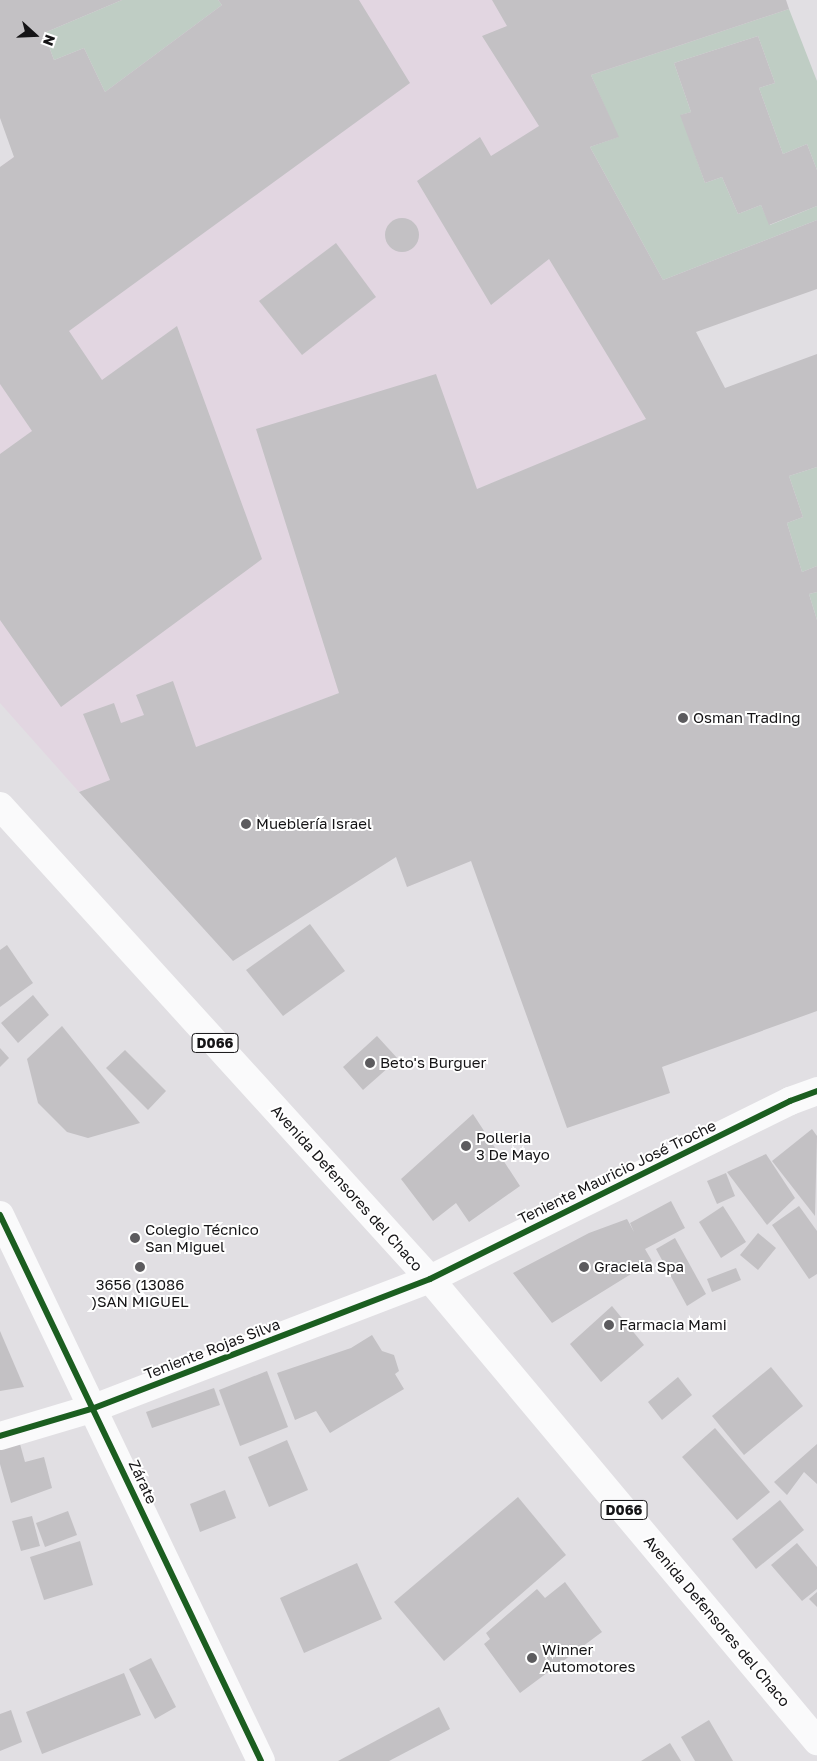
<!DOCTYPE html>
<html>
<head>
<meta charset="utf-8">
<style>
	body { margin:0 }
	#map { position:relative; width:817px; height:1761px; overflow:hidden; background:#e1dfe3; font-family:"Golos Text",sans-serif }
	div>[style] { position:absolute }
	.industrial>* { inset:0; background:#e2d6e1 }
	.green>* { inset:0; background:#bfcdc4 }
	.building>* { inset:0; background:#c3c1c4 }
	.round { border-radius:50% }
	.street>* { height:28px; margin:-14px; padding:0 14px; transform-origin:14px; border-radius:14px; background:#fafafb }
	.secondary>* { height:28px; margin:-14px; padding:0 14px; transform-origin:14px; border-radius:14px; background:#fafafb }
	.primary>* { height:28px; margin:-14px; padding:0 14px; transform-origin:14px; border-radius:14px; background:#fafafb }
	.cycleway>* { height:6px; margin:-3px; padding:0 3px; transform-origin:3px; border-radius:3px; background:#1b5e20 }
	.dots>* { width:14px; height:14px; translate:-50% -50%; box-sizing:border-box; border:2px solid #fff; border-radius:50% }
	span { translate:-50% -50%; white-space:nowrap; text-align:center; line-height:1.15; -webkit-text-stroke:4px #fff; paint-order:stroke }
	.shield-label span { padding:1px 4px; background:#fff; border:1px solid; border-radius:4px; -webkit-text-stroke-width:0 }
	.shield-label { font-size:14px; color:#151416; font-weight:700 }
	.poi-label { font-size:15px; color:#151416 }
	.left { translate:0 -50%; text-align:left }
	.street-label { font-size:15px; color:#151416 }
	.north { position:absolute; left:10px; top:10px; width:50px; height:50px; -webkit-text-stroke:4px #fff; paint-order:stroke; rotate:110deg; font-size:14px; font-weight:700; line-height:20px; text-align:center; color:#151416 }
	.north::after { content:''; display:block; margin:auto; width:18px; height:22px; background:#151416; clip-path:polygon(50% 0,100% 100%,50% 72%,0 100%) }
</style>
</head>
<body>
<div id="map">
	<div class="industrial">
		<div style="clip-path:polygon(228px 0,786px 0,789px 9px,554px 88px,725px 388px,477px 489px,580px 815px,407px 887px,339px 693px,79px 792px,0 703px,0 167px)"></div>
	</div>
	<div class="green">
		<div style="clip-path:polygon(122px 0,218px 0,222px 5px,105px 92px,84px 48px,54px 60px,44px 33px)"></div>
		<div style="clip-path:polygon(789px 9px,817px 81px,817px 170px,807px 144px,783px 154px,759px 88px,775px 83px,758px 36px,674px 63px,691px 112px,681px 115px,705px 183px,722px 177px,738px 214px,761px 205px,770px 225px,817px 206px,817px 220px,663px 280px,590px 147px,618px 137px,591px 75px)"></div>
		<div style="clip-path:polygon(817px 467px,817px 566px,802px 572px,787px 523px,803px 517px,789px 476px)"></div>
		<div style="clip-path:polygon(817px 592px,817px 620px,809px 594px)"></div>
	</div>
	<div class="building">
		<div style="clip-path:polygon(0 0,122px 0,44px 33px,54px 60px,84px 48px,105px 92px,222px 5px,218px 0,359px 0,410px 83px,69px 331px,102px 380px,177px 326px,262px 559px,61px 707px,0 620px,0 454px,32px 431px,0 384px,0 167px,14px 157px,0 118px)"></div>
		<div style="clip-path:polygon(492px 0,786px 0,789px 9px,591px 75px,619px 137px,590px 147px,663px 280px,817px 220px,817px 289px,696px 332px,725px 388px,817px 354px,817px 467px,789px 476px,803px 517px,787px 523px,802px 572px,817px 566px,817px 592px,809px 594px,817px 620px,817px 1011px,662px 1067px,670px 1093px,567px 1128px,471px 861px,407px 887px,396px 857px,233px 961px,79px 792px,110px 780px,83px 714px,114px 703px,121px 723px,144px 715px,136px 695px,173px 681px,196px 747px,339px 693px,256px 429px,436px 374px,477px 489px,646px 419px,549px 259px,491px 305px,417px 181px,480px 137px,491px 156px,539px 126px,482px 36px,507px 26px)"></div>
		<div style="clip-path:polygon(758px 36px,775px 83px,759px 88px,783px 154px,807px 144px,817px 170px,817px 206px,769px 225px,761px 205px,738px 214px,722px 177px,705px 183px,680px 115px,691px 112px,674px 63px)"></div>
		<div class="round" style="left:385px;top:218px;width:34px;height:34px"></div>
		<div style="clip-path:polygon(336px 243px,376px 297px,302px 355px,259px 301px)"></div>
		<div style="clip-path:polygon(310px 924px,345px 971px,283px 1016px,246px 970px)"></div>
		<div style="clip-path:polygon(7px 945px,33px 983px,0 1007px,0 950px)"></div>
		<div style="clip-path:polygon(33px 995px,49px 1015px,18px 1043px,1px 1023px)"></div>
		<div style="clip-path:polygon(62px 1026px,140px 1123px,88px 1138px,67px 1132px,38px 1103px,27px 1059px)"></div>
		<div style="clip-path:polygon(377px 1036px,398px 1059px,363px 1090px,343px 1067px)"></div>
		<div style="clip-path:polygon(0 1048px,9px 1058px,0 1067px)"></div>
		<div style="clip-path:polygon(125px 1050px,166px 1091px,148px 1110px,106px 1068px)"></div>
		<div style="clip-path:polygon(473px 1114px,520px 1186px,469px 1222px,456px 1203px,433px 1221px,401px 1179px)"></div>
		<div style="clip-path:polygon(812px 1129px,817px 1136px,815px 1216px,772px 1161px)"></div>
		<div style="clip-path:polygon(766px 1154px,795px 1198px,767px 1225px,727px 1172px)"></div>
		<div style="clip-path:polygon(726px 1173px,735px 1196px,717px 1204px,707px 1181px)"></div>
		<div style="clip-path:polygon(671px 1201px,685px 1228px,645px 1249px,652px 1261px,552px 1323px,513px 1273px,589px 1233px,627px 1219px,634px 1232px,630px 1223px)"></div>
		<div style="clip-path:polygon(723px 1206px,746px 1242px,721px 1258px,699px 1222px)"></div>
		<div style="clip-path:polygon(799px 1206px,817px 1231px,817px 1274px,809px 1279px,772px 1225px)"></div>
		<div style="clip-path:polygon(758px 1233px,776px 1248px,758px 1270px,740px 1255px)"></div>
		<div style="clip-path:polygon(675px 1238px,706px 1294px,687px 1306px,656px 1249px)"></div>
		<div style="clip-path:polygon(736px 1268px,741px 1280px,712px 1292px,707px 1279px)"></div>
		<div style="clip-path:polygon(612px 1306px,644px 1345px,601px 1382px,570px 1344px)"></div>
		<div style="clip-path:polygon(0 1331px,24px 1387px,0 1391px)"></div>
		<div style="clip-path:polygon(372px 1335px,382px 1351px,394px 1355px,399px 1371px,395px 1374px,404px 1389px,330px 1433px,316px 1411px,295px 1420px,277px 1373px,351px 1348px)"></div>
		<div style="clip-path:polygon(771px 1367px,803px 1406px,744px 1455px,712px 1416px)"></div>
		<div style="clip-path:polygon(267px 1371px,288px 1427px,240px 1446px,219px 1390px)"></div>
		<div style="clip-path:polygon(678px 1377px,692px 1395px,662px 1420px,648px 1402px)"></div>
		<div style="clip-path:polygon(214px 1388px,220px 1405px,152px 1428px,146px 1412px)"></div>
		<div style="clip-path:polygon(715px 1428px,770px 1492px,737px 1520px,682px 1457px)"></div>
		<div style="clip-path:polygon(287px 1440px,308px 1490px,269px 1507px,248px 1457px)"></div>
		<div style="clip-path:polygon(20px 1444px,25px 1462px,44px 1457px,52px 1488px,11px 1503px,0 1464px,0 1449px)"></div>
		<div style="clip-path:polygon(817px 1444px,817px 1484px,804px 1472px,787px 1495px,774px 1482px)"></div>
		<div style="clip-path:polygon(225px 1490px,236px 1518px,200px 1532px,190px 1504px)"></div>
		<div style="clip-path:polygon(518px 1497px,566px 1555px,444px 1661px,394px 1602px)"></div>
		<div style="clip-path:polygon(780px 1500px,804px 1530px,756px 1569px,732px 1539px)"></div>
		<div style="clip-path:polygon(68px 1511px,77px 1535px,45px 1547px,36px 1523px)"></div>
		<div style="clip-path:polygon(32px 1516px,40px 1546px,21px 1551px,12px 1521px)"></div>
		<div style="clip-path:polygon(80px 1541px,93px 1585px,44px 1600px,30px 1557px)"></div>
		<div style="clip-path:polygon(797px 1543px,817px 1567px,817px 1589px,802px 1601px,771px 1565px)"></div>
		<div style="clip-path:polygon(357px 1563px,382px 1619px,304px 1653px,280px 1598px)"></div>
		<div style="clip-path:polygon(565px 1582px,602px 1632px,520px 1693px,484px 1644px,490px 1639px,486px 1633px,537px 1589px,545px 1598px)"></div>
		<div style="clip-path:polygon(817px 1592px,817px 1607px,809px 1599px)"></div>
		<div style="clip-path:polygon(151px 1658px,176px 1707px,155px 1719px,129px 1669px)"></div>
		<div style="clip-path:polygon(124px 1673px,141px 1715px,42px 1754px,26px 1712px)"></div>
		<div style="clip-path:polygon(439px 1707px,450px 1729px,389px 1761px,338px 1761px)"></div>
		<div style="clip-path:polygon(11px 1710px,22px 1742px,0 1751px,0 1714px)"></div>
		<div style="clip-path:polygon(709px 1720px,733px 1761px,695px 1761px,681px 1737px)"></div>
		<div style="clip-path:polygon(670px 1743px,681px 1761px,641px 1761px)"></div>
	</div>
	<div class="street">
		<div style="left:0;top:1215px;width:605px;rotate:64.45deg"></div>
		<div style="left:0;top:1436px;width:98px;rotate:-16.6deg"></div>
		<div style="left:94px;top:1408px;width:360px;rotate:-21deg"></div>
	</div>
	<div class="secondary">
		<div style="left:430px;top:1279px;width:402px;rotate:-26.3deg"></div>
		<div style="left:790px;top:1101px;width:29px;rotate:-20deg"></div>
	</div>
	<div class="primary">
		<div style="left:0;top:806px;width:639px;rotate:47.73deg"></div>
		<div style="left:430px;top:1279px;width:603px;rotate:50.05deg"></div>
	</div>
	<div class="cycleway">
		<div style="left:0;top:1215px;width:605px;rotate:64.45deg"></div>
		<div style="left:0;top:1436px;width:98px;rotate:-16.6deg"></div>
		<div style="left:94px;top:1408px;width:360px;rotate:-21deg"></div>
		<div style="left:430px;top:1279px;width:402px;rotate:-26.3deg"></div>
		<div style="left:790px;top:1101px;width:29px;rotate:-20deg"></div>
	</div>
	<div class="dots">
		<div style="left:683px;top:718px;background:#5c5b5e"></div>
		<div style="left:246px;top:824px;background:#5c5b5e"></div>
		<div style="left:370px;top:1063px;background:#5c5b5e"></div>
		<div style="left:466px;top:1146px;background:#5c5b5e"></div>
		<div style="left:135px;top:1238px;background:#5c5b5e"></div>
		<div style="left:140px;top:1267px;background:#5c5b5e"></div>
		<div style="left:584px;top:1267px;background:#5c5b5e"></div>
		<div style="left:609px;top:1325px;background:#5c5b5e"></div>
		<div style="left:532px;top:1658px;background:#5c5b5e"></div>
	</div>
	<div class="shield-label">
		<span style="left:215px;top:1043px">D066</span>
		<span style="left:624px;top:1510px">D066</span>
	</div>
	<div class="poi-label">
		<span class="left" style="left:693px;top:718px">Osman Trading</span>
		<span class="left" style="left:256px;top:824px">Mueblería Israel</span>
		<span class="left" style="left:380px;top:1063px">Beto's Burguer</span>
		<span class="left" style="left:476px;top:1146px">Polleria<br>3 De Mayo</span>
		<span class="left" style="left:145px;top:1238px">Colegio Técnico<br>San Miguel</span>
		<span class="left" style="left:594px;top:1267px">Graciela Spa</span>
		<span style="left:140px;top:1293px">3656 (13086<br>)SAN MIGUEL</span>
		<span class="left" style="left:619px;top:1325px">Farmacia Mami</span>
		<span class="left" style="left:542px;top:1658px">Winner<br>Automotores</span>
	</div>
	<div class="street-label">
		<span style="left:617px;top:1172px;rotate:-26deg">Teniente Mauricio José Troche</span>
		<span style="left:347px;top:1188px;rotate:48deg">Avenida Defensores del Chaco</span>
		<span style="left:212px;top:1349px;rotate:-21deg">Teniente Rojas Silva</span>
		<span style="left:143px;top:1482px;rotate:65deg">Zárate</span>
		<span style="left:717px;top:1621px;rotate:50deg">Avenida Defensores del Chaco</span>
	</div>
	<div class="north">N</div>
</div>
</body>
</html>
